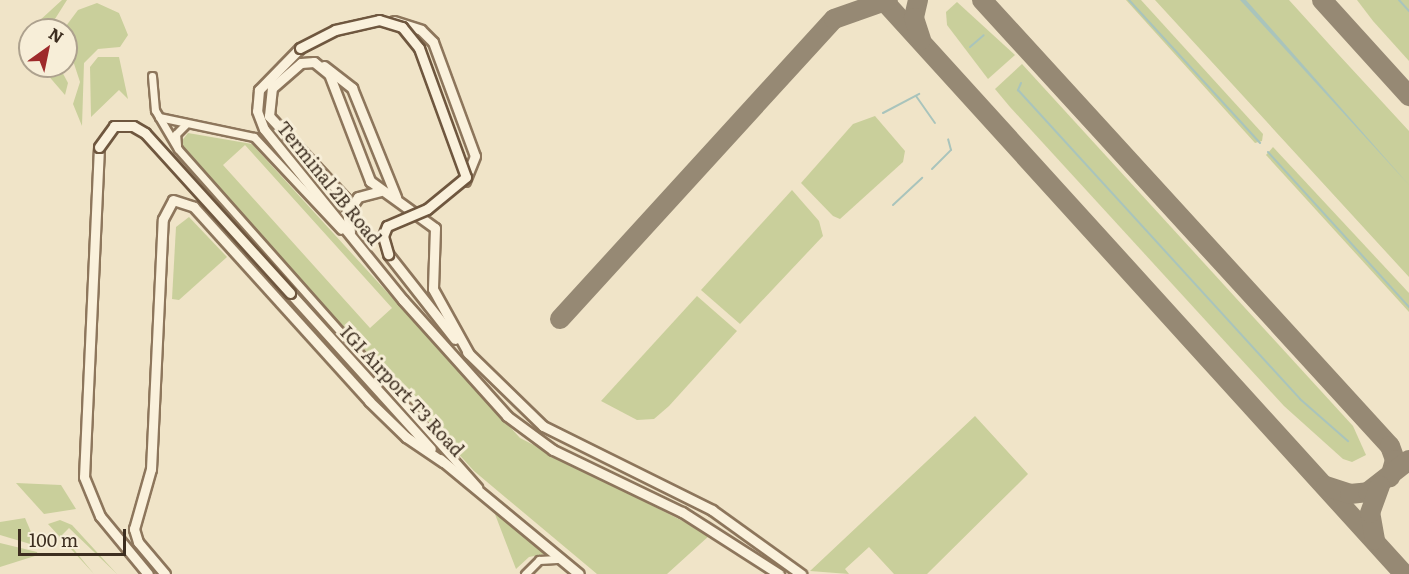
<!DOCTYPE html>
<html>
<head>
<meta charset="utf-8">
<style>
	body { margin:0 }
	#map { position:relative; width:1409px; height:574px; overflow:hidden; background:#f0e4c8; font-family:Literata,serif }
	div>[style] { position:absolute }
	.green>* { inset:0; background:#c9cf9b }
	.water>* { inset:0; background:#a9c4bc }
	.stream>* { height:2px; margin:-1px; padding:0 1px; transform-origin:1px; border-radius:1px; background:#a9c4bc }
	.taxiway>* { height:20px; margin:-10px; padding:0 10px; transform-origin:10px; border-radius:10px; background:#968974 }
	.roads { filter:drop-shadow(2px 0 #8d765c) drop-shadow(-2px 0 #8d765c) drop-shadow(0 2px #8d765c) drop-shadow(0 -2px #8d765c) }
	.minor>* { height:7px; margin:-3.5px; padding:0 3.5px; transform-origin:3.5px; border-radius:3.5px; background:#faf1dc }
	.secondary>* { height:9px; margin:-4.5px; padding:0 4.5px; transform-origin:4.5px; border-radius:4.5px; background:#faf1dc }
	.bridges { filter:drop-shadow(2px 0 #6f573f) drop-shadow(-2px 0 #6f573f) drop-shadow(0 2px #6f573f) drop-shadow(0 -2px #6f573f) }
	.secondary-bridge>* { height:9px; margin:-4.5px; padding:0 4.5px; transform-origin:4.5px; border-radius:4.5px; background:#faf1dc }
	span { translate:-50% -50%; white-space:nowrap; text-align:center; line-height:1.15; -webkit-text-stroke:6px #f7eed8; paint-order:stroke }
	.street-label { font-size:18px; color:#3d2e20 }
	.north { position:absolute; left:18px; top:18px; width:60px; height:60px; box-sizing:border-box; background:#f7eed8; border:2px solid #ada18e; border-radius:50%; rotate:33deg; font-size:16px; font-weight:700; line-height:24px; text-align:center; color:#3d2e20 }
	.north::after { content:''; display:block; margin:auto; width:21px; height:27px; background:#9e2a2b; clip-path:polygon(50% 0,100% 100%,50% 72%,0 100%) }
	.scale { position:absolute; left:18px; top:529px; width:108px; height:27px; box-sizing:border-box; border:3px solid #3d2e20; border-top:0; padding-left:8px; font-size:18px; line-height:21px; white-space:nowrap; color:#3d2e20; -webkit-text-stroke:4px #f7eed8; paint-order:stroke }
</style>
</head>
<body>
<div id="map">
	<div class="green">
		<div style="clip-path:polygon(62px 0,67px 0,48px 30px,30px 30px,30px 54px,26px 33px)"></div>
		<div style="clip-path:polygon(1126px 0,1141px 0,1263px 134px,1262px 141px,1255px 143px)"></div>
		<div style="clip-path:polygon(1155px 0,1289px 0,1338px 54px,1409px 131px,1409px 277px)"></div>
		<div style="clip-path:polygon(1357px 0,1409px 0,1409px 61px,1373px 21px)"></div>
		<div style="clip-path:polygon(957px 2px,1015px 55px,988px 79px,947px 25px,946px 12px)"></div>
		<div style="clip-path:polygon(97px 3px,119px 13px,128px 35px,120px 47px,98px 49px,84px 63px,82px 126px,73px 104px,80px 82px,63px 30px,78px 10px)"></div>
		<div style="clip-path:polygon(98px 57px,119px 57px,128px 99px,119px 90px,91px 117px,90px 67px)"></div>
		<div style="clip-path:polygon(1022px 64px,1353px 426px,1366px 455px,1352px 462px,1343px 459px,1284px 406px,1010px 107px,995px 89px)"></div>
		<div style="clip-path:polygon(40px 66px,59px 66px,68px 83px,65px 95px)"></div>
		<div style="clip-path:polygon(875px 116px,905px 151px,903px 162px,840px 219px,833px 216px,801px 183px,853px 124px)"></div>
		<div style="clip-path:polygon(evenodd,188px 133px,252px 144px,520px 438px,710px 535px,667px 574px,597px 574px,474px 471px,183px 150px,181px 142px,188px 133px,245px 145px,392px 308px,370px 328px,223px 165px,245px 145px)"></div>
		<div style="clip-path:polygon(1273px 147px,1409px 293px,1409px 312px,1266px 155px)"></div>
		<div style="clip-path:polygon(792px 190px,819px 221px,823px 236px,740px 324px,701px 290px)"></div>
		<div style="clip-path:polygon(189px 217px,227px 257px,179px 300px,172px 299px,176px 227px)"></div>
		<div style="clip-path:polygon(697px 296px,737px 331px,669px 406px,654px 419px,637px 420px,601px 401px)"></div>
		<div style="clip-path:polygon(975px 416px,1028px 474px,927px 574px,894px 574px,869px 547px,845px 569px,849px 574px,810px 571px)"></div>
		<div style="clip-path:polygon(16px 483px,61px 485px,76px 509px,44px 514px)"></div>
		<div style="clip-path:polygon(493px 509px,549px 553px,529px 557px,516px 569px)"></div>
		<div style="clip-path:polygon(25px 518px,37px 546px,0 535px,0 522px)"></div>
		<div style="clip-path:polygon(60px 520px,72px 525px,117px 574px,69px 528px,62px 535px,94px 574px,48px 524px)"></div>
		<div style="clip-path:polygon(0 543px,37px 552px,38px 555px,0 567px)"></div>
	</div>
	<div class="water">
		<div style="clip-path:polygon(1240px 0,1246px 0,1409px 185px)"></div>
	</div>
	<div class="stream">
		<div style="left:1129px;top:0;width:194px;rotate:47.5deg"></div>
		<div style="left:1399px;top:0;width:15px;rotate:48deg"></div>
		<div style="left:970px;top:47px;width:18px;rotate:-41deg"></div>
		<div style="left:1021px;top:83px;width:8px;rotate:113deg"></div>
		<div style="left:1018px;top:90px;width:418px;rotate:47.6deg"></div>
		<div style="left:1300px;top:399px;width:64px;rotate:41.2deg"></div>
		<div style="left:916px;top:96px;width:33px;rotate:55deg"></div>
		<div style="left:883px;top:113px;width:41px;rotate:-27.8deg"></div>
		<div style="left:1268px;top:152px;width:210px;rotate:47.7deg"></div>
		<div style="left:932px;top:169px;width:27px;rotate:-45deg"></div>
		<div style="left:951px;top:150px;width:11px;rotate:-105deg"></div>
		<div style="left:893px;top:205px;width:40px;rotate:-43deg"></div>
	</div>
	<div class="taxiway">
		<div style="left:883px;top:0;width:775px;rotate:47.77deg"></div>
		<div style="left:918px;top:0;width:18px;rotate:103deg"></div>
		<div style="left:914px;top:18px;width:23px;rotate:72deg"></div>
		<div style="left:982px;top:0;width:604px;rotate:47.55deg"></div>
		<div style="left:1390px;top:446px;width:15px;rotate:70deg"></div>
		<div style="left:1395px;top:460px;width:18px;rotate:106deg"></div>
		<div style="left:1322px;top:0;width:130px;rotate:47.8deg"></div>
		<div style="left:560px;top:319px;width:406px;rotate:-47.6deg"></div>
		<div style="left:834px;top:19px;width:57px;rotate:-19.4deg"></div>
		<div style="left:1326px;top:486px;width:25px;rotate:18deg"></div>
		<div style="left:1350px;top:494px;width:18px;rotate:-6deg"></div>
		<div style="left:1368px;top:492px;width:52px;rotate:-38deg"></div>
		<div style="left:1375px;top:540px;width:27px;rotate:-100deg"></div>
		<div style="left:1370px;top:513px;width:29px;rotate:-70deg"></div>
	</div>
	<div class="roads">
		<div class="minor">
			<div style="left:152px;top:76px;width:34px;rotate:85deg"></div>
			<div style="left:155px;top:110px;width:45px;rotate:59.5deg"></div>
			<div style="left:178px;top:149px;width:452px;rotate:48.4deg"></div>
			<div style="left:159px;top:117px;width:97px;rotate:11.9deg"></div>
			<div style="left:254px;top:137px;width:127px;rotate:46.9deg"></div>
			<div style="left:177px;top:145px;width:11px;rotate:-95deg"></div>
			<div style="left:176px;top:134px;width:13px;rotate:-45deg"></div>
			<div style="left:525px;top:574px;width:20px;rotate:-45deg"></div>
			<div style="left:539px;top:560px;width:22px;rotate:-3deg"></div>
		</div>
		<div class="secondary">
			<div style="left:394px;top:21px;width:28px;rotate:18deg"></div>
			<div style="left:421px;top:30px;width:17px;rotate:45deg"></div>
			<div style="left:433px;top:42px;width:121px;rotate:69.8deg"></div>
			<div style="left:475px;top:156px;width:27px;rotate:112deg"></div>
			<div style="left:300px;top:48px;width:59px;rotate:134.3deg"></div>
			<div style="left:259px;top:90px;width:21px;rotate:95deg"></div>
			<div style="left:257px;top:111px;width:19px;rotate:69deg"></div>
			<div style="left:264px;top:129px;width:220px;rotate:50.9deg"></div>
			<div style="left:403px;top:300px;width:156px;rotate:48.1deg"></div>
			<div style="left:507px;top:416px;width:57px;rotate:36.5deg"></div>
			<div style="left:553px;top:450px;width:143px;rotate:25.7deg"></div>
			<div style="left:682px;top:512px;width:115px;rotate:32.6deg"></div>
			<div style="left:324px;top:66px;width:36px;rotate:38deg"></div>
			<div style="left:352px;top:88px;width:118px;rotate:68deg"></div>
			<div style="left:99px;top:147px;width:330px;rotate:92.6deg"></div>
			<div style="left:84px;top:477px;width:42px;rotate:67.7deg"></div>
			<div style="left:100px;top:516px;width:75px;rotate:50.4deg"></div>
			<div style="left:348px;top:212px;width:18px;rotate:-56deg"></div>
			<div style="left:358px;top:197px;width:23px;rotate:-15deg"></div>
			<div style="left:350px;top:232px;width:34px;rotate:-98deg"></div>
			<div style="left:345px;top:198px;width:112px;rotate:-132.8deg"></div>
			<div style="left:269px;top:116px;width:28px;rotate:-84deg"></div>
			<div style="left:272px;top:88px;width:38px;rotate:-41deg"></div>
			<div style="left:301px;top:63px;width:13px;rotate:-4deg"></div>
			<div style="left:314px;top:62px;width:19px;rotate:39deg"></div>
			<div style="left:329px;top:74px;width:115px;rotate:69deg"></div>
			<div style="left:370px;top:181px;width:80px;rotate:35.9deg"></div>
			<div style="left:435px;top:228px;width:61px;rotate:91.9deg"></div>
			<div style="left:433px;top:289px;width:74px;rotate:61deg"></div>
			<div style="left:388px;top:254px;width:108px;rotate:51.8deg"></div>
			<div style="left:290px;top:293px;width:210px;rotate:47.9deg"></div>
			<div style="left:467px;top:352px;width:106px;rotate:44.2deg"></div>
			<div style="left:543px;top:426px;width:189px;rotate:26.4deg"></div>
			<div style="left:712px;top:510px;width:110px;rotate:35.7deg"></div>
			<div style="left:440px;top:459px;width:180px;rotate:39.6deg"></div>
			<div style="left:165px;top:574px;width:42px;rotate:-130.2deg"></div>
			<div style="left:138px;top:542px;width:14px;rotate:-107deg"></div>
			<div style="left:134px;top:529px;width:62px;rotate:-74.2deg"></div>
			<div style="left:151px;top:469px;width:250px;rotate:-87.3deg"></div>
			<div style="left:163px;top:219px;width:21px;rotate:-62deg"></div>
			<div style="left:173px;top:200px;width:22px;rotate:18deg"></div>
			<div style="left:194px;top:207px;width:261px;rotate:47.9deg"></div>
			<div style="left:369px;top:401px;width:52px;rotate:44.2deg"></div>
			<div style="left:406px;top:437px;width:45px;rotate:34deg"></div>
		</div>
	</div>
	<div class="bridges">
		<div class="secondary-bridge">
			<div style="left:300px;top:48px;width:39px;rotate:-27deg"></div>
			<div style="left:335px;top:30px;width:45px;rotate:-12.8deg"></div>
			<div style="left:379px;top:20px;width:24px;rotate:17deg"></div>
			<div style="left:402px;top:27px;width:27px;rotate:51deg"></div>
			<div style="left:419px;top:48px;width:137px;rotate:70deg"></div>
			<div style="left:466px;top:177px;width:50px;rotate:140.6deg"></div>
			<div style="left:427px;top:209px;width:43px;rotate:157deg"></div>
			<div style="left:387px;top:226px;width:11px;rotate:112deg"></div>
			<div style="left:383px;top:236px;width:19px;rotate:74deg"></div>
			<div style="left:99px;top:147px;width:26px;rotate:-54deg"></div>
			<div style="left:114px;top:126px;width:19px"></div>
			<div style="left:133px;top:126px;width:14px;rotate:30deg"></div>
			<div style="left:145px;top:133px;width:216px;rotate:47.8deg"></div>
		</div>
	</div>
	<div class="street-label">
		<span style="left:329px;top:183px;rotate:51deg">Terminal 2B Road</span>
		<span style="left:402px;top:391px;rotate:47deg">IGI Airport T3 Road</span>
	</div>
	<div class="north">N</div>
	<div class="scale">100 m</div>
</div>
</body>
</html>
